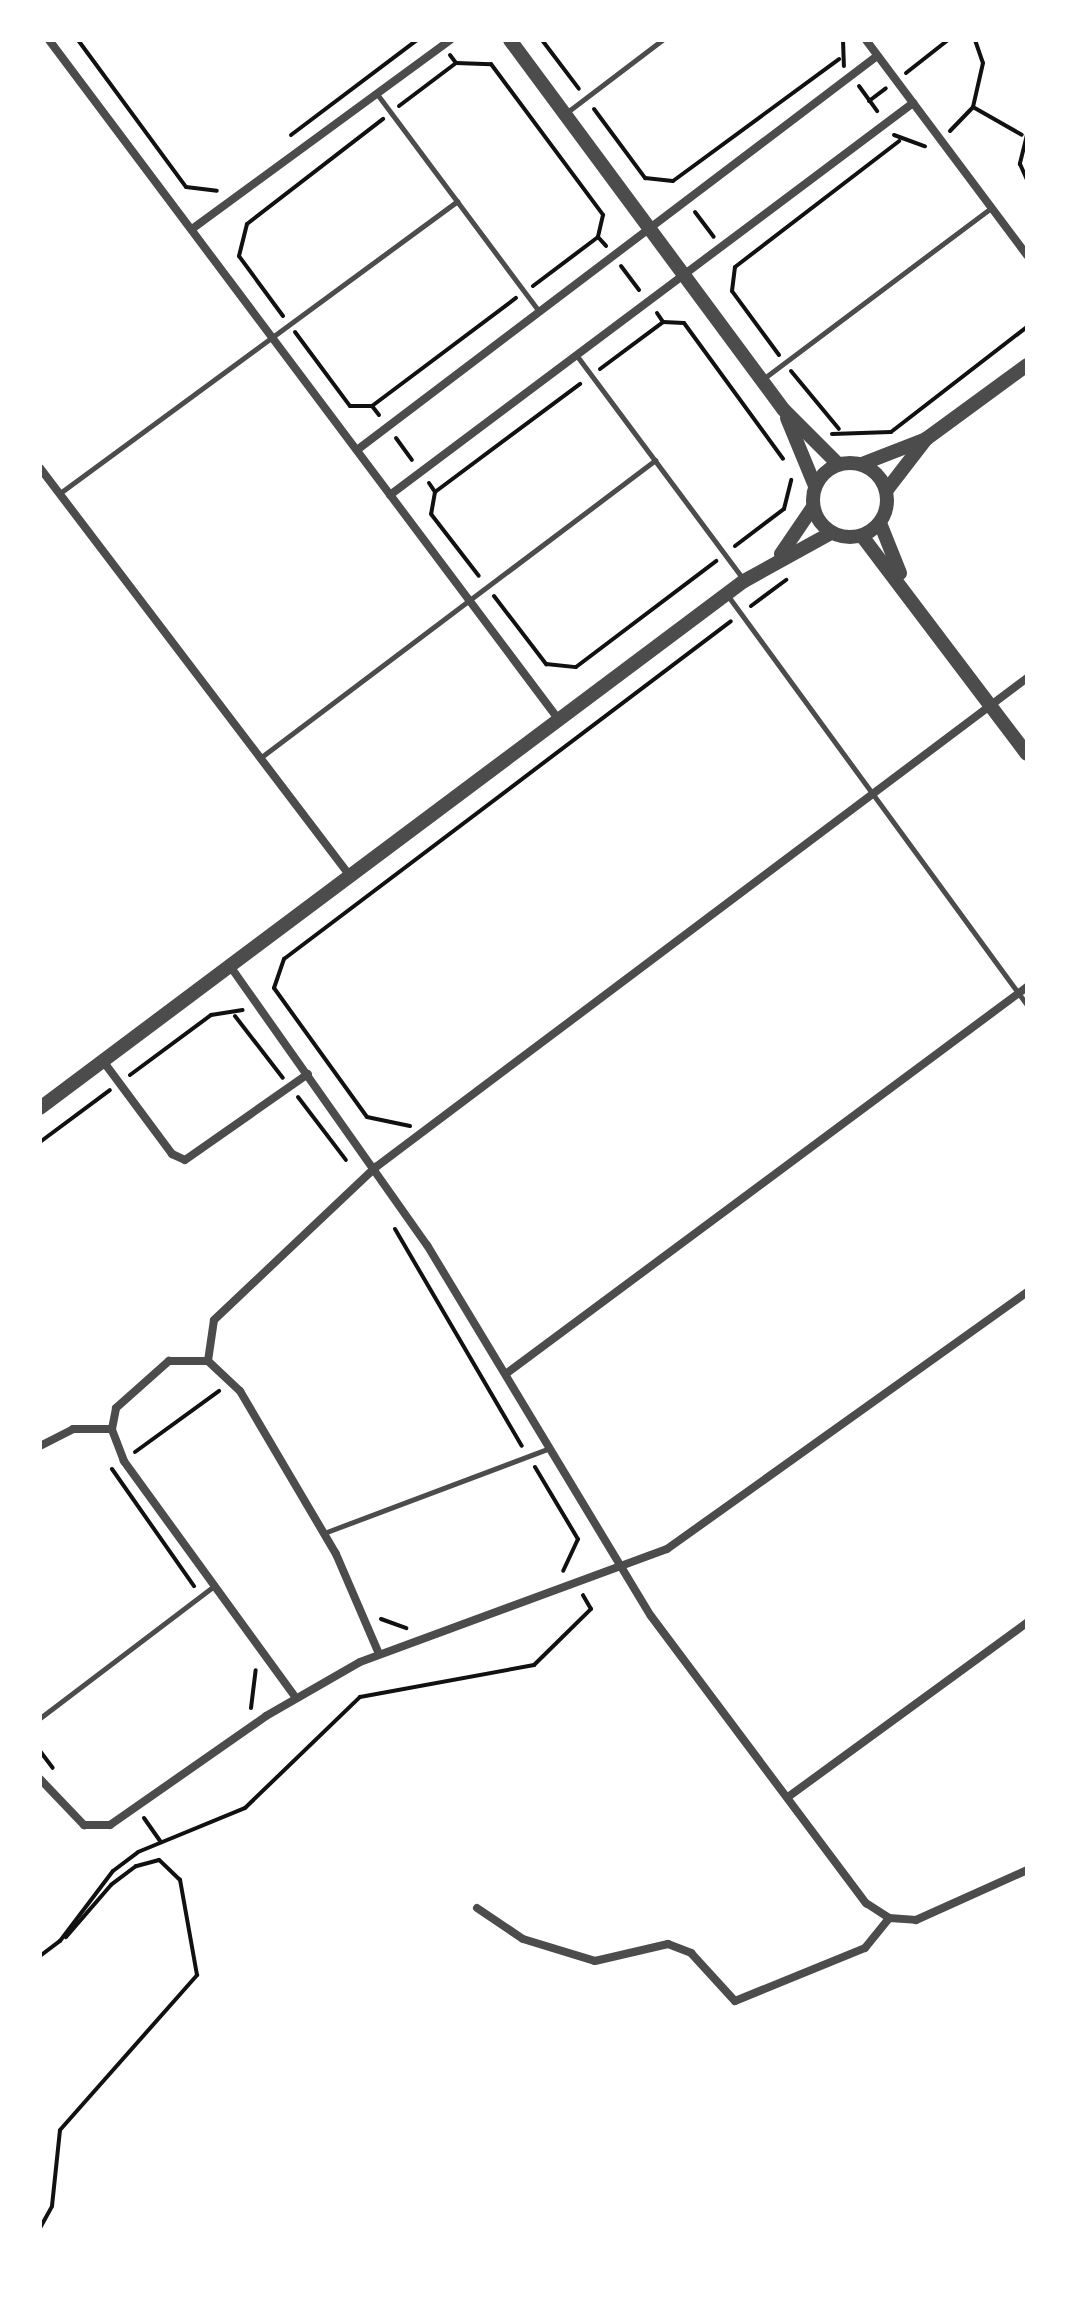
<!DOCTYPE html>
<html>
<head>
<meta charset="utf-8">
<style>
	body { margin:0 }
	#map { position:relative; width:1067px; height:2305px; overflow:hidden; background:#fff; font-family:Quicksand,sans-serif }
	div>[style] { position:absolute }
	.path>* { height:4px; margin:-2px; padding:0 2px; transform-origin:2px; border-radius:2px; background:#111 }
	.service>* { height:5px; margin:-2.5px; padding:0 2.5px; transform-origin:2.5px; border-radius:2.5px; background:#4c4c4c }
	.minor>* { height:8px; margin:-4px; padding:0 4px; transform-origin:4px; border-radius:4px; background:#4c4c4c }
	.tertiary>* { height:14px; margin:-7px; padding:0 7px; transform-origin:7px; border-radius:7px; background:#4c4c4c }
	.tertiary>.ring { margin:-7px; padding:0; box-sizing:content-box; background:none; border:14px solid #4c4c4c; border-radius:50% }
	span { translate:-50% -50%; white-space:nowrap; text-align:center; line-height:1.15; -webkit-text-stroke:7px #fff; paint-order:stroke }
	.frame { position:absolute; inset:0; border:42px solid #fff; pointer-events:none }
</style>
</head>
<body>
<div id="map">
	<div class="path">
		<div style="left:78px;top:40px;width:182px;rotate:53.7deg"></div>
		<div style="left:186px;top:187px;width:31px;rotate:7deg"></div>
		<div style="left:542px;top:40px;width:61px;rotate:52.9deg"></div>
		<div style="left:843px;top:40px;width:26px;rotate:88deg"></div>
		<div style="left:975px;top:40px;width:24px;rotate:71deg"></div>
		<div style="left:983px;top:63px;width:45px;rotate:102.8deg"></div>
		<div style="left:973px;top:107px;width:56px;rotate:29.7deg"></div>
		<div style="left:450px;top:55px;width:10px;rotate:53deg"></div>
		<div style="left:456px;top:63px;width:35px;rotate:2deg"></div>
		<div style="left:491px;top:64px;width:188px;rotate:53.4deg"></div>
		<div style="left:603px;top:215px;width:23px;rotate:103deg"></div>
		<div style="left:598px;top:237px;width:12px;rotate:48deg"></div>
		<div style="left:906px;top:73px;width:53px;rotate:-38.2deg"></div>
		<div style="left:859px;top:86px;width:31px;rotate:54deg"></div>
		<div style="left:869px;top:101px;width:21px;rotate:-37deg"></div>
		<div style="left:399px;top:106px;width:71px;rotate:-37deg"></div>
		<div style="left:594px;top:109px;width:86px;rotate:53.5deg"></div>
		<div style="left:645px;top:178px;width:28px;rotate:6deg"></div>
		<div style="left:673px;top:181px;width:206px;rotate:-36.3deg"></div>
		<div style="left:950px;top:131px;width:33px;rotate:-46deg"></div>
		<div style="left:291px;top:135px;width:158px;rotate:-37deg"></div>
		<div style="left:894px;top:135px;width:33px;rotate:20deg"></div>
		<div style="left:1027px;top:135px;width:30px;rotate:104deg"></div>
		<div style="left:1020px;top:164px;width:17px;rotate:66deg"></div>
		<div style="left:695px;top:212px;width:31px;rotate:53deg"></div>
		<div style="left:621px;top:266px;width:30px;rotate:53deg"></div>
		<div style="left:533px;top:286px;width:81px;rotate:-37deg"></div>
		<div style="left:657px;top:313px;width:11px;rotate:56deg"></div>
		<div style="left:663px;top:322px;width:21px;rotate:3deg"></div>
		<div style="left:684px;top:323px;width:168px;rotate:53.9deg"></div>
		<div style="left:283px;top:316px;width:74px;rotate:-126.3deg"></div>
		<div style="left:239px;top:256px;width:33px;rotate:-76deg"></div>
		<div style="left:247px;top:224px;width:172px;rotate:-37.7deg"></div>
		<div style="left:295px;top:332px;width:92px;rotate:53.4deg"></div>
		<div style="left:350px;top:406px;width:22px"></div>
		<div style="left:779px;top:355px;width:79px;rotate:-126.3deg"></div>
		<div style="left:732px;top:291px;width:24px;rotate:-83deg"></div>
		<div style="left:735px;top:267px;width:207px;rotate:-37.5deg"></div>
		<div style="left:600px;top:369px;width:79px;rotate:-36.7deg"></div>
		<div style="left:791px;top:371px;width:75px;rotate:50.4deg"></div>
		<div style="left:379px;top:415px;width:11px;rotate:-128deg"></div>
		<div style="left:372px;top:406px;width:180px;rotate:-36.9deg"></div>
		<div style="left:832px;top:434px;width:59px;rotate:-1.9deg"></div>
		<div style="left:891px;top:432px;width:172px;rotate:-37.7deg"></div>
		<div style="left:396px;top:438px;width:27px;rotate:54deg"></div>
		<div style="left:429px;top:483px;width:11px;rotate:56deg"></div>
		<div style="left:435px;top:492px;width:181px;rotate:-36.7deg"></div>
		<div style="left:435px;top:492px;width:22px;rotate:100deg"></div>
		<div style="left:431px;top:514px;width:78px;rotate:52.3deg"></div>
		<div style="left:735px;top:546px;width:61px;rotate:-37.1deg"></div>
		<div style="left:784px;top:509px;width:30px;rotate:-76deg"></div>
		<div style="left:494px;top:596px;width:86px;rotate:52.6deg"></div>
		<div style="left:546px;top:664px;width:30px;rotate:6deg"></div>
		<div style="left:576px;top:667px;width:176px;rotate:-37.1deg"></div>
		<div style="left:751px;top:606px;width:44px;rotate:-36.6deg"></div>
		<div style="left:235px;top:1016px;width:78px;rotate:52.3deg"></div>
		<div style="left:130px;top:1075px;width:101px;rotate:-36.5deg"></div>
		<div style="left:211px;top:1015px;width:32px;rotate:-9deg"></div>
		<div style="left:298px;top:1097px;width:79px;rotate:52.7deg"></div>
		<div style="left:410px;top:1126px;width:44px;rotate:-168.2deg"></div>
		<div style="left:367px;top:1117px;width:159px;rotate:-125.8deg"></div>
		<div style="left:274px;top:988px;width:31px;rotate:-71deg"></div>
		<div style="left:284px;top:959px;width:560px;rotate:-37.09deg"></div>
		<div style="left:40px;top:1142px;width:87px;rotate:-36.6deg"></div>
		<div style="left:395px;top:1229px;width:251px;rotate:59.7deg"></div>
		<div style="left:135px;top:1452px;width:104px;rotate:-36deg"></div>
		<div style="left:535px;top:1467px;width:84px;rotate:59.2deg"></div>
		<div style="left:578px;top:1539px;width:35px;rotate:115deg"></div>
		<div style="left:112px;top:1469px;width:143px;rotate:55deg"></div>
		<div style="left:381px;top:1619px;width:27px;rotate:20deg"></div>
		<div style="left:251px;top:1708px;width:38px;rotate:-83deg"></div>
		<div style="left:40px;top:1751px;width:21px;rotate:53deg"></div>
		<div style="left:144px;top:1818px;width:29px;rotate:55deg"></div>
		<div style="left:40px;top:1956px;width:25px;rotate:-37deg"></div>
		<div style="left:60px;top:1941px;width:88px;rotate:-52.9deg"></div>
		<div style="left:113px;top:1871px;width:31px;rotate:-37deg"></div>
		<div style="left:138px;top:1852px;width:116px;rotate:-22.4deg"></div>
		<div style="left:245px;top:1808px;width:160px;rotate:-44deg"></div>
		<div style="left:360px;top:1697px;width:177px;rotate:-10.4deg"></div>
		<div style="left:534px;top:1665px;width:80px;rotate:-44.5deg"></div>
		<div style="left:591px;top:1609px;width:16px;rotate:-120deg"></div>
		<div style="left:40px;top:2228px;width:25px;rotate:-61deg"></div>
		<div style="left:52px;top:2206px;width:76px;rotate:-84deg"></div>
		<div style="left:60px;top:2130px;width:207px;rotate:-48.5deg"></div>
		<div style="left:197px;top:1975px;width:97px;rotate:-100.1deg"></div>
		<div style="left:180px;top:1880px;width:29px;rotate:-136deg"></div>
		<div style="left:159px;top:1860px;width:24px;rotate:165deg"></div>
		<div style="left:136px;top:1866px;width:31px;rotate:143deg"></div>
		<div style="left:111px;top:1885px;width:69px;rotate:130.9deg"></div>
	</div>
	<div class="service">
		<div style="left:377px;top:94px;width:271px;rotate:53.3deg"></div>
		<div style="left:566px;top:113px;width:121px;rotate:-37.2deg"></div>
		<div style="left:577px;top:356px;width:278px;rotate:53.3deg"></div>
		<div style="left:763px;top:379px;width:285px;rotate:-36.9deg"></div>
		<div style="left:60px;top:493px;width:493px;rotate:-36.3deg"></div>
		<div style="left:728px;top:596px;width:507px;rotate:53.83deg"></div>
		<div style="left:260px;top:758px;width:495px;rotate:-37deg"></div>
		<div style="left:324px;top:1533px;width:241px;rotate:-20.6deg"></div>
		<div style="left:40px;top:1718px;width:220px;rotate:-37.2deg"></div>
	</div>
	<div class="minor">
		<div style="left:49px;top:40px;width:850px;rotate:53.13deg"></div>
		<div style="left:866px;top:40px;width:269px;rotate:53.2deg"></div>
		<div style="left:192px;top:229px;width:320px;rotate:-36.2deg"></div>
		<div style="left:357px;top:450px;width:652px;rotate:-37.15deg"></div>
		<div style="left:40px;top:468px;width:512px;rotate:52.77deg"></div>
		<div style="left:390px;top:495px;width:654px;rotate:-36.85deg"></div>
		<div style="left:230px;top:966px;width:342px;rotate:54.8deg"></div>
		<div style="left:427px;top:1245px;width:433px;rotate:58.9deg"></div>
		<div style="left:651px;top:1616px;width:359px;rotate:53.2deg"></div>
		<div style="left:866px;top:1903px;width:27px;rotate:33deg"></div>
		<div style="left:889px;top:1918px;width:27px;rotate:4deg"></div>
		<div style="left:916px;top:1920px;width:122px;rotate:-24.2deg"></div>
		<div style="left:103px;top:1061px;width:116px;rotate:53.4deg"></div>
		<div style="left:172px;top:1154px;width:14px;rotate:25deg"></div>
		<div style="left:185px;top:1160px;width:150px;rotate:-35deg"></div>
		<div style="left:208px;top:1361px;width:41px;rotate:-81.7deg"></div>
		<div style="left:214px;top:1320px;width:223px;rotate:-43.4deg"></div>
		<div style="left:376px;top:1167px;width:814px;rotate:-36.91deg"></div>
		<div style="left:507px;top:1373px;width:648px;rotate:-36.59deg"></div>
		<div style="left:40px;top:1446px;width:37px;rotate:-27deg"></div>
		<div style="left:73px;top:1429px;width:39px"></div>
		<div style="left:296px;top:1698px;width:293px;rotate:-126deg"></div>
		<div style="left:124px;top:1461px;width:34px;rotate:-111deg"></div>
		<div style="left:112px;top:1429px;width:21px;rotate:-79deg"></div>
		<div style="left:116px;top:1408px;width:71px;rotate:-41.6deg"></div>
		<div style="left:169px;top:1361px;width:39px"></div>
		<div style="left:208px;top:1361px;width:44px;rotate:43.2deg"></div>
		<div style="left:240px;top:1391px;width:189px;rotate:59.5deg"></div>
		<div style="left:336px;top:1554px;width:109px;rotate:66.7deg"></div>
		<div style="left:40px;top:1779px;width:64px;rotate:46.3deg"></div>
		<div style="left:84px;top:1825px;width:26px"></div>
		<div style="left:110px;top:1825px;width:190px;rotate:-34.9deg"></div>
		<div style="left:266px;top:1716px;width:108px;rotate:-29.9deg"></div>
		<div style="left:360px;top:1662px;width:327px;rotate:-20.2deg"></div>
		<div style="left:667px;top:1549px;width:442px;rotate:-35.5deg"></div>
		<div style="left:788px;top:1797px;width:296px;rotate:-36.1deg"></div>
		<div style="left:477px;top:1908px;width:55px;rotate:34deg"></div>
		<div style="left:523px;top:1939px;width:75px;rotate:17deg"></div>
		<div style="left:595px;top:1961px;width:75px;rotate:-13.1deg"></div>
		<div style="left:668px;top:1944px;width:25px;rotate:21deg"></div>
		<div style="left:691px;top:1953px;width:65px;rotate:47.5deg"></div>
		<div style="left:735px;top:2001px;width:140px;rotate:-22.2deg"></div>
		<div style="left:865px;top:1948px;width:38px;rotate:-51deg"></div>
	</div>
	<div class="tertiary">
		<div style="left:510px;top:40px;width:460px;rotate:53.5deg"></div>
		<div style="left:784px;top:410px;width:76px;rotate:45deg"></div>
		<div style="left:787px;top:418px;width:74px;rotate:67.6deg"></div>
		<div class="ring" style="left:813px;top:463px;width:60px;height:60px"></div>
		<div style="left:862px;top:464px;width:69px;rotate:-21.3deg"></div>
		<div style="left:926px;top:439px;width:125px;rotate:-36.2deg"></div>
		<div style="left:886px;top:491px;width:66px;rotate:-52.4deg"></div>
		<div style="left:880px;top:523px;width:54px;rotate:68.2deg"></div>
		<div style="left:862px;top:536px;width:273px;rotate:52.9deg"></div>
		<div style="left:781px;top:554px;width:57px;rotate:-55.8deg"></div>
		<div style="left:40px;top:1108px;width:879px;rotate:-36.82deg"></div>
		<div style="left:744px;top:581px;width:99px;rotate:-28.9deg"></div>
	</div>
	<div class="frame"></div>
</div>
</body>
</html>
